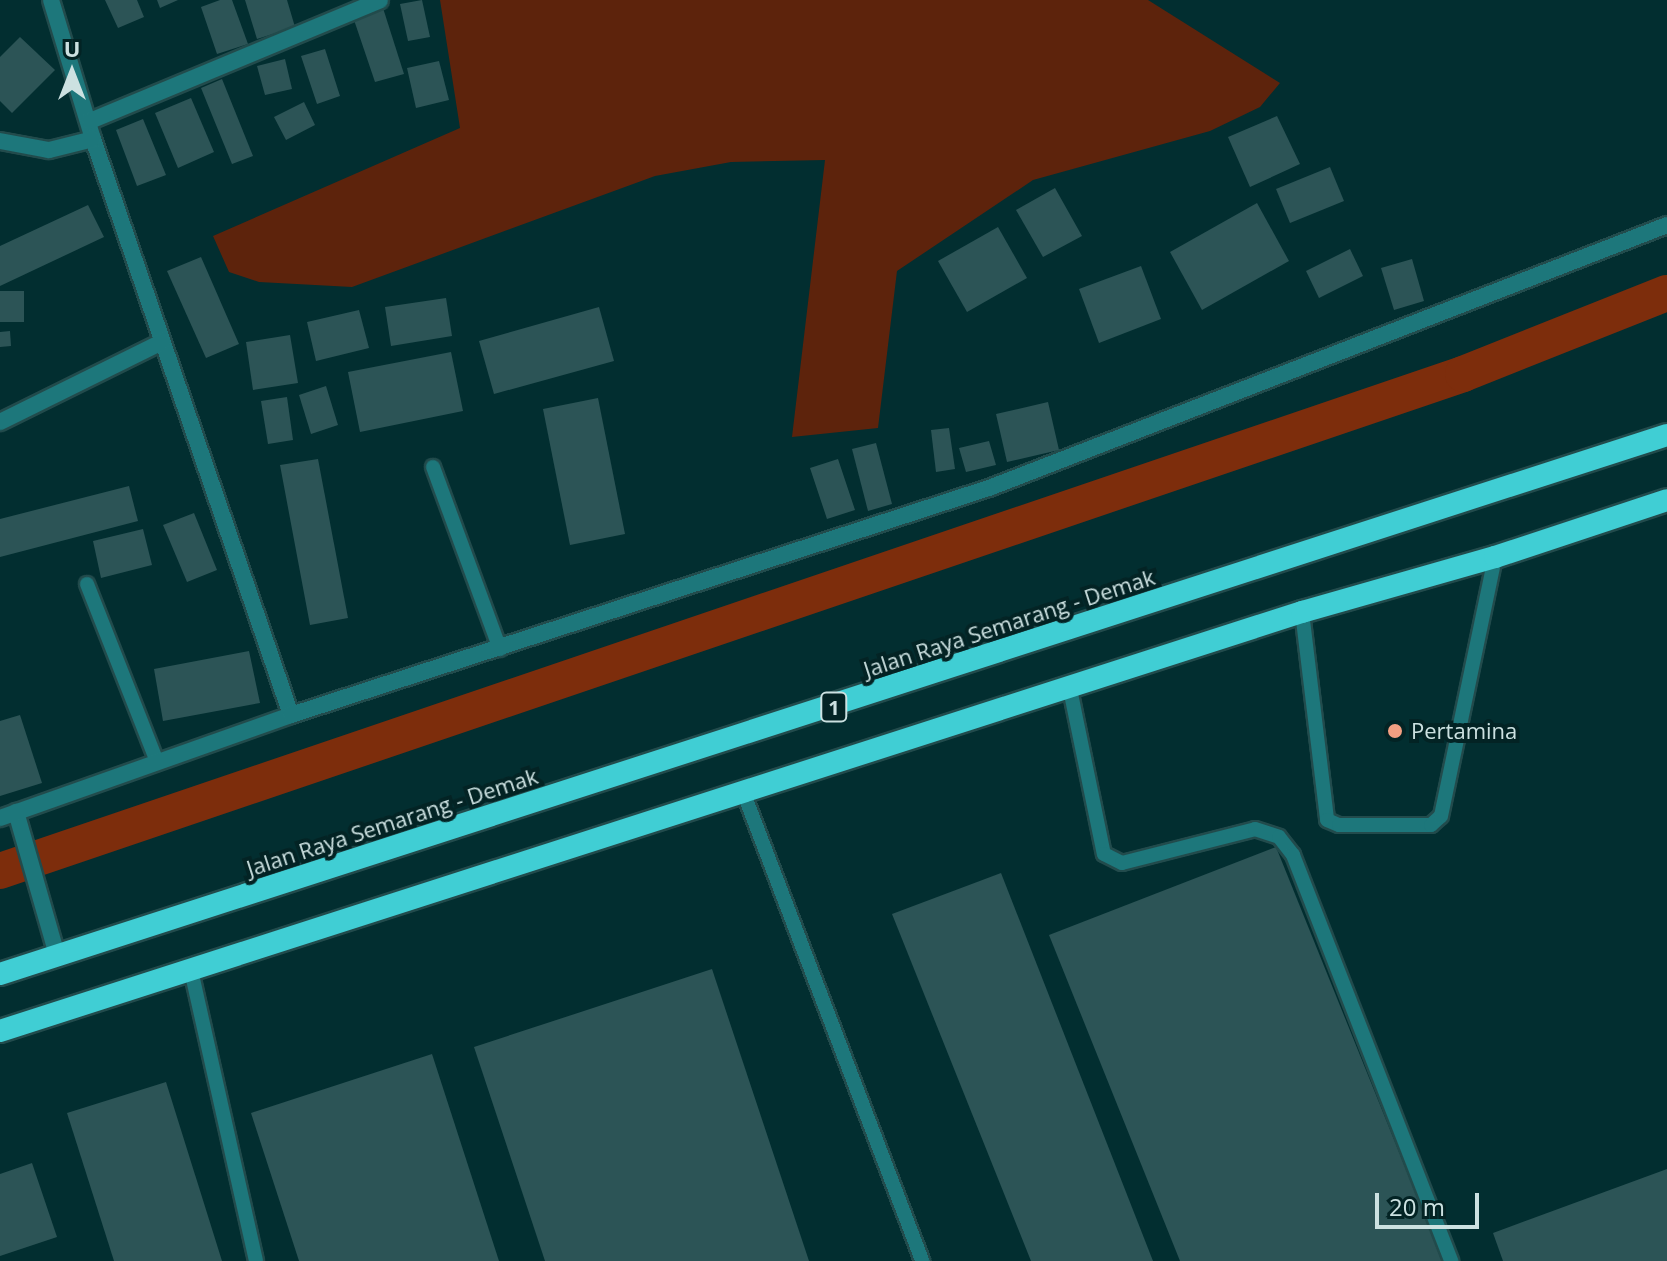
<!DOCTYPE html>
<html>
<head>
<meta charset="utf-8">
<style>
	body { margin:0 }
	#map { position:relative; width:1667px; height:1261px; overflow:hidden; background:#022e30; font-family:"Open Sans",sans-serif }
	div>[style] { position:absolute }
	.green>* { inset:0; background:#5d230c }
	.canal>* { height:36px; margin:-18px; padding:0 18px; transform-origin:18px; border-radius:18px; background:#7d2d0c }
	.building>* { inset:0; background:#2c5456 }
	.roads { filter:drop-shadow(2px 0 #224b4c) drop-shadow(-2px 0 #224b4c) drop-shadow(0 2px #224b4c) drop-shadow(0 -2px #224b4c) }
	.service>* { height:14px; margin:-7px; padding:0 7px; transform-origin:7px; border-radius:7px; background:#1d777b }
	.minor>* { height:16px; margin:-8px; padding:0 8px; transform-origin:8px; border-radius:8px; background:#1d777b }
	.trunk>* { height:22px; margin:-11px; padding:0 11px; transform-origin:11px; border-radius:11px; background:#40ced4 }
	.dots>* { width:22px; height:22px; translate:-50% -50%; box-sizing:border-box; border:4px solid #032324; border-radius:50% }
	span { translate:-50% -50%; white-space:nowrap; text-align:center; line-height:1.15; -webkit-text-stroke:8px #032324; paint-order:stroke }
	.shield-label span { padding:2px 6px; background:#032324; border:2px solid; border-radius:6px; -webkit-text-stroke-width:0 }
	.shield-label { font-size:20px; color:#cce1e1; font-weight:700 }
	.street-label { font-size:22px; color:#cce1e1 }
	.poi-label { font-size:22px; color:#cce1e1 }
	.left { translate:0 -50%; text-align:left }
	.north { position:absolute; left:32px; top:32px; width:80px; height:80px; -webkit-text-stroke:6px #032324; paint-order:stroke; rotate:0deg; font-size:22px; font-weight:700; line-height:32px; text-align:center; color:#cce1e1 }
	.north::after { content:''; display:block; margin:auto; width:28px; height:36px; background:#cce1e1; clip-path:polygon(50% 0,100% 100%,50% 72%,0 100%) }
	.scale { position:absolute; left:1375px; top:1193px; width:104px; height:36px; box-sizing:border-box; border:4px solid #cce1e1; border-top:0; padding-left:10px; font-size:24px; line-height:28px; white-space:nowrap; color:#cce1e1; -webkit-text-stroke:6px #032324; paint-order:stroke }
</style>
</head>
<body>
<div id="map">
	<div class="green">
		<div style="clip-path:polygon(440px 0,1148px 0,1280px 83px,1260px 107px,1210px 131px,1033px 180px,897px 271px,878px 428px,792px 437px,825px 160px,731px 162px,655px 176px,352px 287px,259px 282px,229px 272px,213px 236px,460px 128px)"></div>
	</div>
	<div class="canal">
		<div style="left:0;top:871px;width:1545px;rotate:-18.76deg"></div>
		<div style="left:1463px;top:374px;width:219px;rotate:-21.7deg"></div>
	</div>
	<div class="building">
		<div style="clip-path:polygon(105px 0,137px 0,144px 17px,118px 28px)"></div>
		<div style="clip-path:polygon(157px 0,178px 0,160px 8px)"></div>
		<div style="clip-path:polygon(220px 0,232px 0,248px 44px,217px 54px,201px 7px)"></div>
		<div style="clip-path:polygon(245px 0,287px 0,295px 27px,257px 39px)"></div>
		<div style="clip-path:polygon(422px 0,430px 37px,408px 41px,400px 4px)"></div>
		<div style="clip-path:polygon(383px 8px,404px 74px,375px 82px,353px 17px)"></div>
		<div style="clip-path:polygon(20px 37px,55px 70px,12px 113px,0 101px,0 57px)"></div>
		<div style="clip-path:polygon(325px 49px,340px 96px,317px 104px,301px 56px)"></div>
		<div style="clip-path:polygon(285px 59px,292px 89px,265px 95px,257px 66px)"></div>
		<div style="clip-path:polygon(439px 61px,449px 100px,416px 108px,407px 68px)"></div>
		<div style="clip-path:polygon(222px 79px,253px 156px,232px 164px,201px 88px)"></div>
		<div style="clip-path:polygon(191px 98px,214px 152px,178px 168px,155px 113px)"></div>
		<div style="clip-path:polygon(304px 102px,315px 125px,286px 140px,274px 117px)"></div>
		<div style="clip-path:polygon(1277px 116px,1300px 164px,1250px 187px,1228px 137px)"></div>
		<div style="clip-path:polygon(143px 119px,166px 175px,137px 186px,116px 130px)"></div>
		<div style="clip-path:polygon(1330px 167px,1344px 201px,1290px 223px,1276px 189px)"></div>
		<div style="clip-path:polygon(1055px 188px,1082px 236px,1043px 257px,1016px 210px)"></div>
		<div style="clip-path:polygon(1257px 203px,1289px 261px,1202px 310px,1170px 252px)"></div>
		<div style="clip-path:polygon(88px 205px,104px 237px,0 286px,0 246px)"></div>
		<div style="clip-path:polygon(998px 227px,1027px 278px,967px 312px,938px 261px)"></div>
		<div style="clip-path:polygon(1350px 249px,1363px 276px,1319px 298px,1306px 271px)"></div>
		<div style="clip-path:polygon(201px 257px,239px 344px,206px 358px,167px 271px)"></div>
		<div style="clip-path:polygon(1412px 259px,1424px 301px,1394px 310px,1381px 268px)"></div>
		<div style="clip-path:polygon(1141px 266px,1161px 319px,1099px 343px,1079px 289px)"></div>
		<div style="clip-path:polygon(0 291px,24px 291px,24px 322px,0 322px)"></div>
		<div style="clip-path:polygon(446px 298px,452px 336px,391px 346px,385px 307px)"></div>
		<div style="clip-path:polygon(599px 307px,614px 361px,494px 394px,479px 341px)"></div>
		<div style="clip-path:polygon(359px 310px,369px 348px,316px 361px,307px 322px)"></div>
		<div style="clip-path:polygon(10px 331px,11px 346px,0 347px,0 332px)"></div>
		<div style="clip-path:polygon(290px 335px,298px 383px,253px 390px,246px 342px)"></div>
		<div style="clip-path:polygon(451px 352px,463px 411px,360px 432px,348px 372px)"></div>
		<div style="clip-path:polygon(326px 386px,338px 425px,311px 434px,299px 395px)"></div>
		<div style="clip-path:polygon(287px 397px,293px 440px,268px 444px,261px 401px)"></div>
		<div style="clip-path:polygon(598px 398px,625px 534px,570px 545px,543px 409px)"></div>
		<div style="clip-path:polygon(1048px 402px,1059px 450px,1007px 462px,996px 414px)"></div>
		<div style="clip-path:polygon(949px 428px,955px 469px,936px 472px,931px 430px)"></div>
		<div style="clip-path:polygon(989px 441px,996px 465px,966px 472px,959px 448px)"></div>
		<div style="clip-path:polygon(876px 443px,892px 504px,868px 511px,852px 449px)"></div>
		<div style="clip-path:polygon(318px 459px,348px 618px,310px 625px,280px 465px)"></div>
		<div style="clip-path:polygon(838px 459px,855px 510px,827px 519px,810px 468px)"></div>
		<div style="clip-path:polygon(129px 486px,138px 521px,0 557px,0 519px)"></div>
		<div style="clip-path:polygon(194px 513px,217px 570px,187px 582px,163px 525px)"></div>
		<div style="clip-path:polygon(143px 529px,152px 565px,101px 578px,93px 541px)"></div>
		<div style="clip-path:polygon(249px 651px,260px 703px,163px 721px,154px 669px)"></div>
		<div style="clip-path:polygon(20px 715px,42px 783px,0 796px,0 721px)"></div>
		<div style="clip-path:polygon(1276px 847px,1443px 1261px,1180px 1261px,1049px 935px)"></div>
		<div style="clip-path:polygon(1001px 873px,1153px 1261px,1031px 1261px,892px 914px)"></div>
		<div style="clip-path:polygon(712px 969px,809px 1261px,545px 1261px,474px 1047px)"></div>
		<div style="clip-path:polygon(432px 1054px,499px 1261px,299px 1261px,251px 1113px)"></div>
		<div style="clip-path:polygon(166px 1082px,222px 1261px,114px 1261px,67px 1113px)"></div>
		<div style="clip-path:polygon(32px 1163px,57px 1237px,0 1256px,0 1174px)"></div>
		<div style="clip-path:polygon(1667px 1169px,1667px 1261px,1503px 1261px,1493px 1233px)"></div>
	</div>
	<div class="roads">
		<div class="service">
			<div style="left:433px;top:467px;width:194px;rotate:69.8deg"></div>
			<div style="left:87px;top:584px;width:191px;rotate:68.5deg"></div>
			<div style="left:1302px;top:612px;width:209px;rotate:83.1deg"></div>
			<div style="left:1327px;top:820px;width:13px;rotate:23deg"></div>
			<div style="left:1339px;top:825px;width:92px"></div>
			<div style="left:1431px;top:825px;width:13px;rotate:-42deg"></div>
			<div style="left:1441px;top:816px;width:265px;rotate:-78.2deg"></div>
			<div style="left:1070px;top:689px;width:168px;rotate:78.4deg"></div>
			<div style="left:1104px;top:854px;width:20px;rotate:27deg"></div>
			<div style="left:1122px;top:863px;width:137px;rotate:-14.3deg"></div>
			<div style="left:1255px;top:829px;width:25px;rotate:18deg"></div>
			<div style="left:1279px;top:837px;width:23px;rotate:52deg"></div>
			<div style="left:1293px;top:855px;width:436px;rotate:68.7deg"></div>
			<div style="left:744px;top:794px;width:500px;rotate:69.1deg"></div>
			<div style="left:191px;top:970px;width:298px;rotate:77.4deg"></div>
		</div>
		<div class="minor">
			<div style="left:51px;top:0;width:145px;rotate:73.2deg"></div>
			<div style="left:93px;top:139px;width:609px;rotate:71.03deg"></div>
			<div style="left:90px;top:121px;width:314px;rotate:-22.6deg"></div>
			<div style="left:0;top:141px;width:50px;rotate:10.4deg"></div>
			<div style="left:49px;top:150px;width:45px;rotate:-14deg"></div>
			<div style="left:0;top:422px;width:181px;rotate:-26.3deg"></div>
			<div style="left:16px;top:812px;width:149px;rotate:74deg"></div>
			<div style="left:0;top:818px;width:309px;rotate:-19.5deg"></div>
			<div style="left:291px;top:715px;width:734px;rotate:-18.02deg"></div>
			<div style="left:989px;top:488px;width:727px;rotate:-21.2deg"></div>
		</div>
		<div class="trunk">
			<div style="left:0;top:974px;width:1752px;rotate:-17.92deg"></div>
			<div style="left:0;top:1031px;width:1368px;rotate:-17.84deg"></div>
			<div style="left:1302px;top:612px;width:201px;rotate:-15.9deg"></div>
			<div style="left:1495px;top:557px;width:181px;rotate:-18.3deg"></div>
		</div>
	</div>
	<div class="dots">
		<div style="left:1395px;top:731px;background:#f39f82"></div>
	</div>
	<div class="shield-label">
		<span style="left:834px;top:707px">1</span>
	</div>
	<div class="street-label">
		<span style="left:1009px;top:623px;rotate:-18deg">Jalan Raya Semarang - Demak</span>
		<span style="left:392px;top:822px;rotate:-18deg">Jalan Raya Semarang - Demak</span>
	</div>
	<div class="poi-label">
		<span class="left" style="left:1411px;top:731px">Pertamina</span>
	</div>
	<div class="north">U</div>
	<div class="scale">20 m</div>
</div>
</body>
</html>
